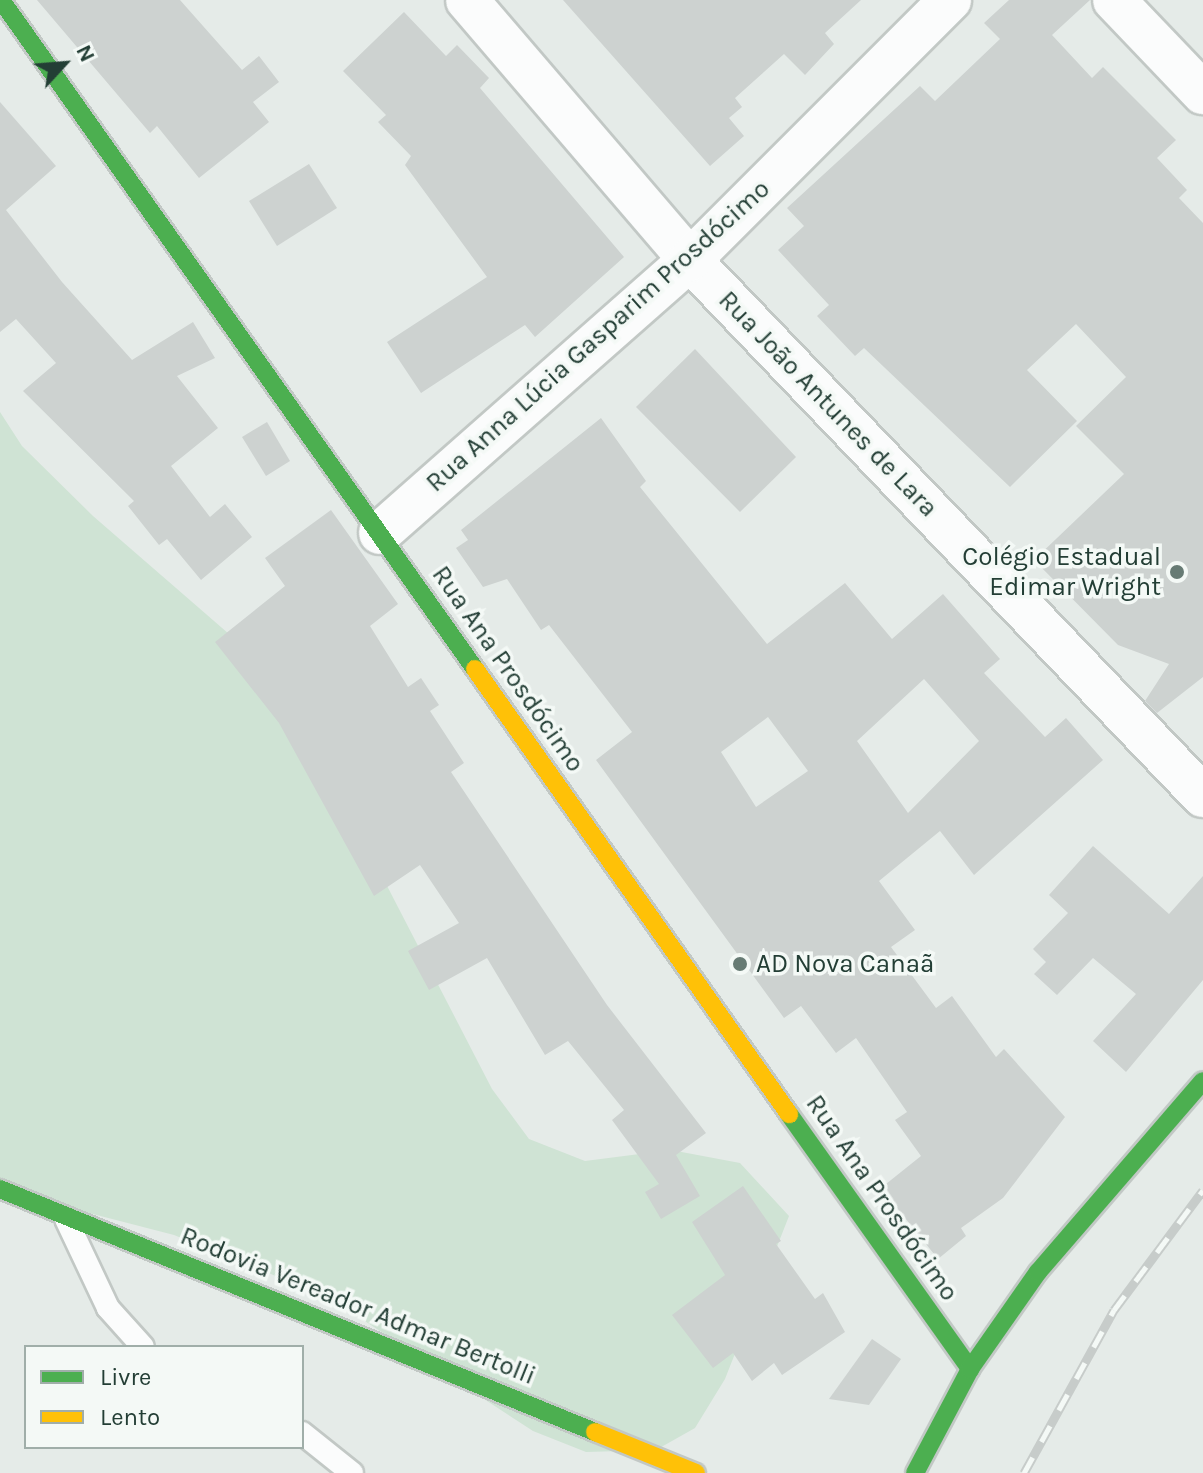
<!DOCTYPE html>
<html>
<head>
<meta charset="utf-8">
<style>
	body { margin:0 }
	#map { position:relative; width:1203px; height:1473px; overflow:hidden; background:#e5ebe8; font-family:Karla,sans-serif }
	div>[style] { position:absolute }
	.green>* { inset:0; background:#cfe3d4 }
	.building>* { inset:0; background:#cdd2d0 }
	.roads { filter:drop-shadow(2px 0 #c2c8c5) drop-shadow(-2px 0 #c2c8c5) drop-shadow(0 2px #c2c8c5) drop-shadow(0 -2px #c2c8c5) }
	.lane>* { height:22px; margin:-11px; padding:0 11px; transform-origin:11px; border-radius:11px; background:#fbfcfc }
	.street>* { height:42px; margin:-21px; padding:0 21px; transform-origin:21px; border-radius:21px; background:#fbfcfc }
	.fast>* { height:18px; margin:-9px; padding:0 9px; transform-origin:9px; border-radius:9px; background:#4caf50 }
	.slow>* { height:18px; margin:-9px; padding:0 9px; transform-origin:9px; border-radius:9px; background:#ffc107 }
	.rail>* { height:9px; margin-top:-4.5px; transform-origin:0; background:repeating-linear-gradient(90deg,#f4f9f6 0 18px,#c7ccca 0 36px); box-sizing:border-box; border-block:2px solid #c7ccca }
	.dots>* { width:22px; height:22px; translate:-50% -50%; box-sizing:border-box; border:4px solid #f4f9f6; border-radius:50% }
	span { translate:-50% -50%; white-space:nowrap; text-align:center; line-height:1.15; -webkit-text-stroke:7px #f4f9f6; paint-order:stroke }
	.street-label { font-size:26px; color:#233e35 }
	.poi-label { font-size:26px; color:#233e35 }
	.right { translate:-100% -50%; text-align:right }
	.left { translate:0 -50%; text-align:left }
	.legend { position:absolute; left:24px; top:1345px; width:280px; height:104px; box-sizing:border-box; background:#f4f9f6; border:2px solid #a0aea9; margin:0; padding:10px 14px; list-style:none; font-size:24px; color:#233e35 }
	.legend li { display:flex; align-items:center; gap:16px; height:40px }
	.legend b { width:40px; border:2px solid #a0aea9 }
	.north { position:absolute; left:24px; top:24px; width:80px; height:80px; -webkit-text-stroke:6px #f4f9f6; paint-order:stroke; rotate:64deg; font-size:22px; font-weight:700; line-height:32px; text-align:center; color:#233e35 }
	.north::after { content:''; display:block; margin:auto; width:28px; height:36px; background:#233e35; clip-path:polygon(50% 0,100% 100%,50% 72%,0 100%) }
</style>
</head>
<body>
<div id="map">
	<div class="green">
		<div style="clip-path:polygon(0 412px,22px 446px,93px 516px,229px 634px,338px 791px,492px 1089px,529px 1139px,585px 1161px,671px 1150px,740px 1163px,789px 1216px,725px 1379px,695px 1428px,656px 1450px,586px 1452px,533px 1431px,328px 1297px,174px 1235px,0 1190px)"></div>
	</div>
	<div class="building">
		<div style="clip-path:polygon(37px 0,180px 0,242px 70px,259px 56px,279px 82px,253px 102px,269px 122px,199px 178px,157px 126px,150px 133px)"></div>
		<div style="clip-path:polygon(563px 0,861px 0,825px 33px,834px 44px,805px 75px,784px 54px,735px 98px,742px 107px,729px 118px,744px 136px,710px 166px)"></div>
		<div style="clip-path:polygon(1009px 0,1090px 0,1052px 35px,1092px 78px,1103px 67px,1176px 140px,1157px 158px,1187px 190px,1179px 198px,1203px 223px,1203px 677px,1157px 713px,1145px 701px,1169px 664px,1118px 645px,1034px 560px,1124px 474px,1076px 426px,1126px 377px,1076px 324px,1027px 370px,1077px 421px,1010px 487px,864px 348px,855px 356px,817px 316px,829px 305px,778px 250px,804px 226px,787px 208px,920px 86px,935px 101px,1000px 39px,984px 23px)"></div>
		<div style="clip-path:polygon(404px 12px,446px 56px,457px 45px,489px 78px,480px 88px,624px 257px,535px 337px,525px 325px,421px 393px,387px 342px,487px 277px,405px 165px,411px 156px,378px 122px,386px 115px,343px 71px)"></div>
		<div style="clip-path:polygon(0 102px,56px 166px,6px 210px,62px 282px,132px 360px,193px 322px,215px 358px,177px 376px,218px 428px,171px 466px,210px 517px,225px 504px,252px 537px,201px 580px,167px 539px,159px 545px,128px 506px,134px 501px,23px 391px,56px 363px,16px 319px,0 332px)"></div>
		<div style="clip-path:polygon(309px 164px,337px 208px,277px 246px,249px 201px)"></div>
		<div style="clip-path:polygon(695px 349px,796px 457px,740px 512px,636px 407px)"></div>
		<div style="clip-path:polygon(evenodd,601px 418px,646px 481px,640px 487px,767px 644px,845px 583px,892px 639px,943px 594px,1000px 659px,984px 673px,1045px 737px,1066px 718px,1103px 760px,974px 875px,940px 831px,879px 881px,915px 930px,891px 947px,936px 1008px,952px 996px,996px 1057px,1004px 1049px,1065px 1117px,1003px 1198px,961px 1228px,966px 1236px,938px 1259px,881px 1188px,921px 1156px,895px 1120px,907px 1112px,856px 1038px,836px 1053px,801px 1006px,784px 1018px,596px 760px,632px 732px,549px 625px,541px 630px,507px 579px,483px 587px,456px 548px,468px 540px,461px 530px,601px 418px,924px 679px,979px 741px,908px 813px,857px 741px,924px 679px,601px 418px,768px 717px,808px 771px,756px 807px,721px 752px,768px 717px)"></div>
		<div style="clip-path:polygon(267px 422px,290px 461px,266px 476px,242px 437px)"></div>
		<div style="clip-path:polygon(331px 510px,398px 604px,370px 626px,408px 687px,421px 678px,439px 705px,430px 711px,464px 763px,451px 772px,607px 1005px,706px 1133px,676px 1155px,700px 1196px,661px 1219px,645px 1192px,659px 1184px,612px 1120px,624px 1110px,568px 1041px,545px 1055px,487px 958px,429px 990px,408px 951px,459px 923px,420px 865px,374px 896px,279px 723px,215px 642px,285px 586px,265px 558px)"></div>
		<div style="clip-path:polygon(1093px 846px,1169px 914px,1203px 876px,1203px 980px,1126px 1072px,1093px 1041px,1136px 994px,1093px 958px,1057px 995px,1034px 974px,1046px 962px,1033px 949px,1068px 913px,1049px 895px)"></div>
		<div style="clip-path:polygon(743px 1186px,781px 1241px,776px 1244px,815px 1299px,823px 1293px,845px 1332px,782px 1375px,774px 1363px,752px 1381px,733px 1353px,713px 1368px,672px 1315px,725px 1275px,692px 1222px)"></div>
		<div style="clip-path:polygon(872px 1339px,901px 1359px,869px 1405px,829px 1399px)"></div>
	</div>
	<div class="roads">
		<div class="lane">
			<div style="left:66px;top:1219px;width:98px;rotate:64.7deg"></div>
			<div style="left:108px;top:1308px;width:52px;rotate:48.1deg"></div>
			<div style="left:302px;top:1433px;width:64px;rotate:38.7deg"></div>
		</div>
		<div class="street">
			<div style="left:467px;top:0;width:343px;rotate:49.4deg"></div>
			<div style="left:690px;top:260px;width:742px;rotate:46.26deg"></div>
			<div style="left:1114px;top:0;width:129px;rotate:46.3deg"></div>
			<div style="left:380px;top:533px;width:413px;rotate:-41.4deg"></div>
			<div style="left:690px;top:260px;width:368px;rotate:-45deg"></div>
		</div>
		<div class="fast">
			<div style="left:1px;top:0;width:820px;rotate:54.68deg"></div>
			<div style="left:789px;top:1114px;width:313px;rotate:54.6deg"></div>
			<div style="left:0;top:1189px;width:643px;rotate:22.22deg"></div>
			<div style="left:915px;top:1473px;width:118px;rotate:-62.1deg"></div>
			<div style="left:970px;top:1369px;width:118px;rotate:-55deg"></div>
			<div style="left:1038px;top:1272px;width:252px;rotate:-49.2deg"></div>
		</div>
		<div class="slow">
			<div style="left:475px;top:669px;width:545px;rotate:54.79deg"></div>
			<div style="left:595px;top:1432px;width:109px;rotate:22.1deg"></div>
		</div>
	</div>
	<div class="rail">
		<div style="left:1024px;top:1473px;width:186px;rotate:-61.1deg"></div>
		<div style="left:1114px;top:1310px;width:149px;rotate:-53.4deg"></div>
	</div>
	<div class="dots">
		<div style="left:1177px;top:572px;background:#677b74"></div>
		<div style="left:740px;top:964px;background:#677b74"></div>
	</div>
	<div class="street-label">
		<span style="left:598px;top:336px;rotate:-42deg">Rua Anna Lúcia Gasparim Prosdócimo</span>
		<span style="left:828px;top:404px;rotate:46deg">Rua João Antunes de Lara</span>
		<span style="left:508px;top:669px;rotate:55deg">Rua Ana Prosdócimo</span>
		<span style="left:882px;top:1198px;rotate:55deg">Rua Ana Prosdócimo</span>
		<span style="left:358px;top:1306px;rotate:22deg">Rodovia Vereador Admar Bertolli</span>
	</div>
	<div class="poi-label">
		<span class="right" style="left:1161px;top:572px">Colégio Estadual<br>Edimar Wright</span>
		<span class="left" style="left:756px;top:964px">AD Nova Canaã</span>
	</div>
	<ul class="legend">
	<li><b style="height:10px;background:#4caf50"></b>Livre</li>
	<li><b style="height:10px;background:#ffc107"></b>Lento</li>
	</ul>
	<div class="north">N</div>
</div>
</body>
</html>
